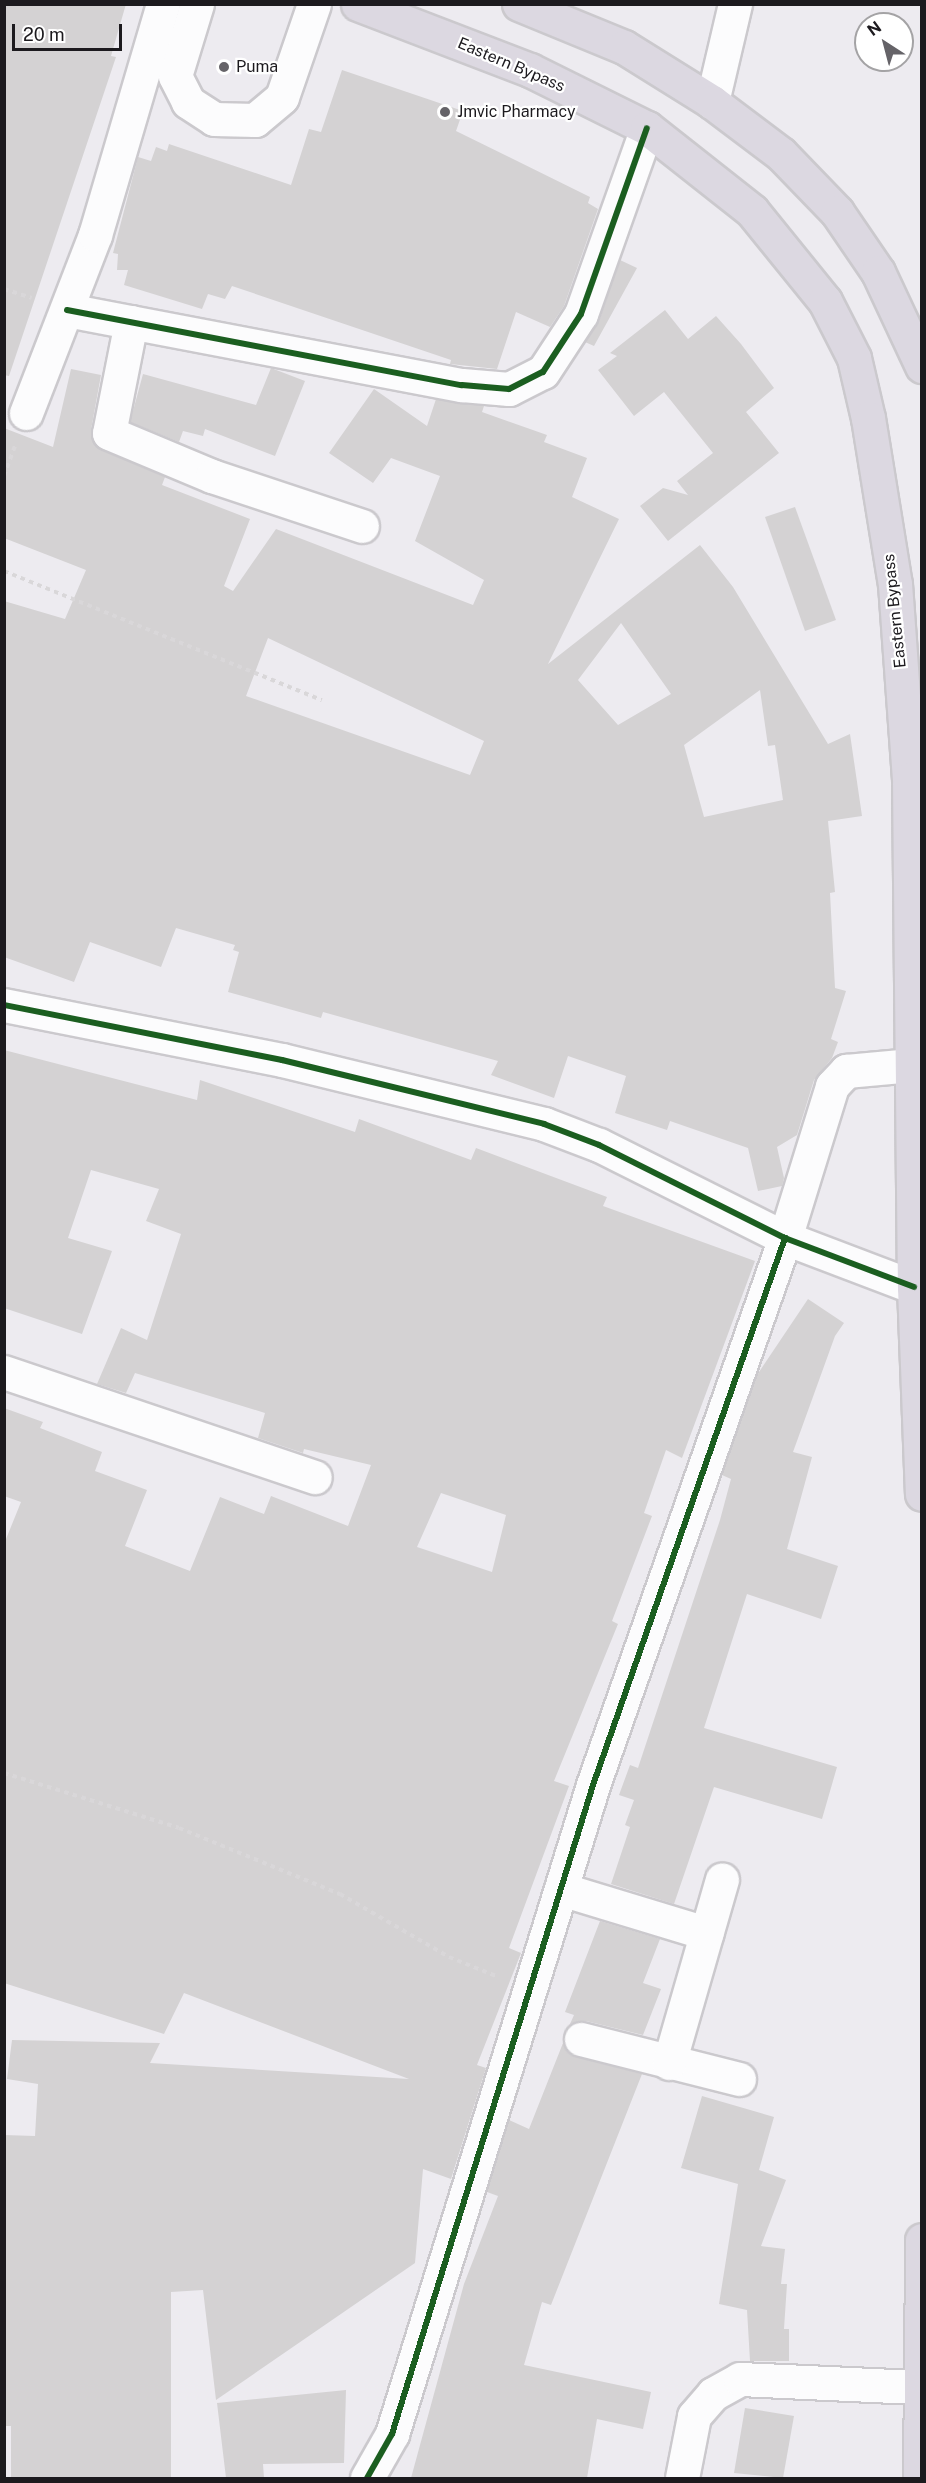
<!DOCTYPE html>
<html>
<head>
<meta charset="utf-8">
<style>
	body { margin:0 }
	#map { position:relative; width:926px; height:2483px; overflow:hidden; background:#edebf0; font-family:"Public Sans",sans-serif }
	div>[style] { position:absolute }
	.building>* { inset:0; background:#d4d2d3 }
	.path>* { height:4px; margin-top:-2px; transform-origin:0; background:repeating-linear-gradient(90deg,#d9d7d9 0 4.5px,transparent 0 9px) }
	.roads { filter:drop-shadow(2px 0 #cbc9cd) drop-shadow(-2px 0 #cbc9cd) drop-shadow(0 2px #cbc9cd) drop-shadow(0 -2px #cbc9cd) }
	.minor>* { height:33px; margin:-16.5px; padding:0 16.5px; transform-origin:16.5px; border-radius:16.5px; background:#fcfcfd }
	.highway>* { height:33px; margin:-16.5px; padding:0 16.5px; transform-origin:16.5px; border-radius:16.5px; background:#dcd8e1 }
	.cycleway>* { height:6px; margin:-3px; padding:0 3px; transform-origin:3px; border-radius:3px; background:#1b5e20 }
	.dots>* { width:16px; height:16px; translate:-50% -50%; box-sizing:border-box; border:3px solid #fff; border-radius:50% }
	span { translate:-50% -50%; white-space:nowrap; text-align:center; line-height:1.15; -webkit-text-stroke:4.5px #fff; paint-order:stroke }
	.street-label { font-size:16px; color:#1c1a1e }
	.poi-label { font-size:16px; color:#1c1a1e }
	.left { translate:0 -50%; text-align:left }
	.frame { position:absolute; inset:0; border:6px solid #1c1a1e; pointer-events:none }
	.north { position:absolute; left:854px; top:12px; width:60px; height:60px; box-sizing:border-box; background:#fff; border:2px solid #a4a3a5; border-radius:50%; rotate:324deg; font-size:16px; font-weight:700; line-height:24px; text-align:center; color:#1c1a1e }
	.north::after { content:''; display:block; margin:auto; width:21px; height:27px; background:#656368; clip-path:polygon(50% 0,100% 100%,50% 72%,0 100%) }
	.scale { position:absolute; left:12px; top:24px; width:110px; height:27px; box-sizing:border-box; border:3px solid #1c1a1e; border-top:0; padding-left:8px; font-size:18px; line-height:21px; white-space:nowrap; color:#1c1a1e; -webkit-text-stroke:4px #fff; paint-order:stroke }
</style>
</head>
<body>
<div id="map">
	<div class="building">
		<div style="clip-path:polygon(4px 4px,126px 4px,111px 56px,116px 57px,9px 376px,4px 375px)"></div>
		<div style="clip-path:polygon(342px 70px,463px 111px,456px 131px,590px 197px,588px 203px,598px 209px,564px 306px,550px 327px,516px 312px,497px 369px,450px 364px,451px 360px,232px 286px,225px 299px,208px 294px,202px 309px,124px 285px,128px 270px,117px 270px,118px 254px,113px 253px,138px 157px,151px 161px,156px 147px,167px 151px,169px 144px,291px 185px,309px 129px,321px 132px)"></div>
		<div style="clip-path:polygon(620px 260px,637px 268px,594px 346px,585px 342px,599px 321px)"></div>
		<div style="clip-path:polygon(665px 310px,688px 339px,716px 316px,741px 344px,774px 388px,746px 412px,779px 453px,668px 541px,640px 506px,663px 488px,688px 495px,677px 481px,713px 453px,664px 392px,634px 416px,598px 370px,617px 356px,610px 353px)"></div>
		<div style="clip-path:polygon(271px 368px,305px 381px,275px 456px,205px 429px,203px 436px,183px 431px,179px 442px,130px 422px,143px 374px,256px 405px)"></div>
		<div style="clip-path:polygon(evenodd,71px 369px,101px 375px,91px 430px,95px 446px,165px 477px,162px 485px,250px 519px,224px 586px,233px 591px,276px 529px,473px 605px,484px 580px,415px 541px,440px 476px,391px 458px,373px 483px,329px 453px,374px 389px,427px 426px,436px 399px,484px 406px,482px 412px,547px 435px,544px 442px,587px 458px,572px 497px,619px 519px,548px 664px,700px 545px,733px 587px,828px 744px,850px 734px,862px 816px,828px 821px,835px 892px,830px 893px,835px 988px,846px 991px,831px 1039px,838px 1042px,832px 1058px,814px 1080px,797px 1135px,777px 1147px,784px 1178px,782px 1186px,758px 1191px,748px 1148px,670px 1121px,667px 1130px,615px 1113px,626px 1076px,568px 1056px,554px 1098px,491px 1075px,498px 1061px,323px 1012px,321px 1018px,228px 992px,239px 952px,233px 950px,235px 945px,176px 928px,161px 967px,90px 942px,74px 982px,4px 957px,4px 601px,65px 619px,86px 570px,4px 538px,4px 428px,53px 447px,71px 369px,621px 623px,671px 694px,618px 725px,578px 680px,621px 623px,71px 369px,268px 638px,484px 741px,470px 775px,246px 696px,268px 638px,71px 369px,760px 690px,768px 746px,775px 745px,783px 800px,704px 817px,684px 745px,760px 690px)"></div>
		<div style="clip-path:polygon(795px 507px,836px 620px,805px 631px,765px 517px)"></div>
		<div style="clip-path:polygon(evenodd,4px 1050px,197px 1100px,200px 1080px,355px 1132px,359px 1119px,471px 1160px,476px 1148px,607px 1197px,603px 1206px,755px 1261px,682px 1458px,666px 1450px,644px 1513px,652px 1516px,612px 1621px,618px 1624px,554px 1781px,569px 1786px,509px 1948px,521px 1953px,477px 2065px,486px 2068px,451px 2179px,423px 2169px,415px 2263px,216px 2400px,203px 2290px,171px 2292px,171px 2478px,11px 2478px,11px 2426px,4px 2426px,4px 2135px,35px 2136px,38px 2084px,7px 2079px,12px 2040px,160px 2043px,150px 2063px,409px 2079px,184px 1993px,164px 2034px,4px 1983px,4px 1544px,21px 1502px,4px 1496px,4px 1408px,43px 1422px,40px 1428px,102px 1452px,95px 1471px,147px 1490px,125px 1546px,190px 1571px,220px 1497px,264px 1514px,271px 1496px,348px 1526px,371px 1465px,304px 1449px,303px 1453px,258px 1438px,265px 1413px,135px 1373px,126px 1393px,97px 1384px,121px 1328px,147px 1340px,181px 1234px,146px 1221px,159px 1189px,91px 1170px,68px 1238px,112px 1251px,82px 1334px,4px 1308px,4px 1050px,441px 1493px,506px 1515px,492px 1572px,417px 1547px,441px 1493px)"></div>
		<div style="clip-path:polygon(808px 1299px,844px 1323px,835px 1336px,793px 1452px,812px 1457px,787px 1549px,838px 1566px,821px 1619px,747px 1594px,704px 1728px,837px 1767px,822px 1819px,714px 1787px,674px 1904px,611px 1884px,630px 1827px,625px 1825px,634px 1800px,619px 1795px,630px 1765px,638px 1768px,720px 1520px,731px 1479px,722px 1475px,757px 1375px)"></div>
		<div style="clip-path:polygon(600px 1921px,660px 1939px,643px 1983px,661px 1989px,643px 2035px,586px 2021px,570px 2024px,574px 2015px,565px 2012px)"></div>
		<div style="clip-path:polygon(563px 2043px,576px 2057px,642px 2074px,551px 2305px,542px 2302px,524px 2365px,651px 2392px,643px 2429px,597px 2419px,587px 2478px,411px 2478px,464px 2284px,498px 2196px,487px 2192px,509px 2120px,529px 2129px)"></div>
		<div style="clip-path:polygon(702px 2096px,774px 2117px,759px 2170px,786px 2180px,761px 2246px,785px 2249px,781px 2284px,787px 2284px,784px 2329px,789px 2329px,789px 2361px,750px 2361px,747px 2310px,719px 2304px,738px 2184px,681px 2168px)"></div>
		<div style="clip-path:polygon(346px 2390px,344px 2463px,263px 2464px,264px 2478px,226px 2478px,217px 2403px)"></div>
		<div style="clip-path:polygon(745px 2408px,794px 2416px,783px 2478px,734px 2473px)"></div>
	</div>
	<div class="path">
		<div style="left:4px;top:289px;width:29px;rotate:18deg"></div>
		<div style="left:4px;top:476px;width:33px;rotate:-70deg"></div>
		<div style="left:4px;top:571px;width:343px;rotate:22.1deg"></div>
		<div style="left:4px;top:1773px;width:183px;rotate:17.4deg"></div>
		<div style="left:179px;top:1828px;width:174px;rotate:22.3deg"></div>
		<div style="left:340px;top:1894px;width:126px;rotate:30deg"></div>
		<div style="left:449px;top:1957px;width:51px;rotate:22deg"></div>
	</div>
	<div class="roads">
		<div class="minor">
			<div style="left:197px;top:4px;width:75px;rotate:107deg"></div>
			<div style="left:175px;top:76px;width:29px;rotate:63deg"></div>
			<div style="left:188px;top:102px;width:31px;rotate:33deg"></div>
			<div style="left:214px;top:119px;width:41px;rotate:1.4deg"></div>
			<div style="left:255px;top:120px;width:35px;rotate:-40deg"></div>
			<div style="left:282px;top:97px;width:98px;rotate:-71deg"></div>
			<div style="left:712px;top:102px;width:101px;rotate:-76.8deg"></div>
			<div style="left:67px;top:310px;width:402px;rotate:10.8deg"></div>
			<div style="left:462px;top:385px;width:47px;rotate:4.9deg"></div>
			<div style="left:509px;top:389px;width:38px;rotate:-27deg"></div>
			<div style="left:543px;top:372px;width:69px;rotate:-56.8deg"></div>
			<div style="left:581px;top:314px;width:197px;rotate:-70.5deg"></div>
			<div style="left:131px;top:322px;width:113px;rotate:101.2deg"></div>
			<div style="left:109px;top:433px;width:112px;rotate:22.7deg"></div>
			<div style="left:212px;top:476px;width:158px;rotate:18.4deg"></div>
			<div style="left:26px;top:413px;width:191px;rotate:-68.8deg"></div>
			<div style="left:95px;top:235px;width:241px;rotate:-73.6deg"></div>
			<div style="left:4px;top:1005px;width:283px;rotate:11.2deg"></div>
			<div style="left:282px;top:1060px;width:270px;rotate:13.7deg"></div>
			<div style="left:544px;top:1124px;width:59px;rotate:20.9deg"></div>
			<div style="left:599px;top:1145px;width:208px;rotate:26.6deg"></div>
			<div style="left:785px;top:1238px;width:138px;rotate:20.8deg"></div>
			<div style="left:4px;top:1372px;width:328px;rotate:18.7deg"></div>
			<div style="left:561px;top:1889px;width:152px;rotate:16.9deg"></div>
			<div style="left:581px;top:2039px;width:163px;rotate:14.2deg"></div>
			<div style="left:669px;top:2063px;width:191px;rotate:-73.9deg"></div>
			<div style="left:367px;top:2478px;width:51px;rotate:-60.4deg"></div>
			<div style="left:392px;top:2434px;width:679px;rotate:-72.79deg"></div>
			<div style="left:593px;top:1785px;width:580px;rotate:-70.66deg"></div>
			<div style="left:785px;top:1238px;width:159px;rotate:-72.8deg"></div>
			<div style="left:832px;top:1086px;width:21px;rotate:-47deg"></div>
			<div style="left:846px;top:1071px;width:66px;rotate:-5.2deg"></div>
			<div style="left:682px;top:2478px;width:63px;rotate:-79deg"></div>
			<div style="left:694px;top:2416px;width:29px;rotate:-49deg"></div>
			<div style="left:713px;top:2394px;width:31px;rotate:-29deg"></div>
			<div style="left:740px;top:2379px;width:179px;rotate:2.6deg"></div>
		</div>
		<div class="highway">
			<div style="left:358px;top:4px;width:184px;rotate:21deg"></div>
			<div style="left:530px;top:70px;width:131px;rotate:26.4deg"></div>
			<div style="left:647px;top:128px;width:134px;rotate:38.3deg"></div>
			<div style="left:752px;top:211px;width:116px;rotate:51deg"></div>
			<div style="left:825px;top:301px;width:64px;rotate:63deg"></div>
			<div style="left:854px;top:358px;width:62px;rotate:76.9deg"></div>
			<div style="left:868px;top:418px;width:168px;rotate:80.8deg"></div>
			<div style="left:895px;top:584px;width:196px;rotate:85.9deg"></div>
			<div style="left:909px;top:779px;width:508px;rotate:89.44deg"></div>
			<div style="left:914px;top:1287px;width:207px;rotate:87.8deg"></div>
			<div style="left:519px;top:4px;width:113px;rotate:22.3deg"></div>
			<div style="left:624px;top:47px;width:104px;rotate:32deg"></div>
			<div style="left:712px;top:102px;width:86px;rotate:37deg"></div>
			<div style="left:781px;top:154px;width:81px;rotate:46deg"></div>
			<div style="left:837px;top:212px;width:73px;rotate:55.7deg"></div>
			<div style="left:878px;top:272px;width:104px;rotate:64.9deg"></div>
			<div style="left:920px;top:2478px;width:238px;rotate:-89.5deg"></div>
		</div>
	</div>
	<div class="cycleway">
		<div style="left:67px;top:310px;width:402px;rotate:10.8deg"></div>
		<div style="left:462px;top:385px;width:47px;rotate:4.9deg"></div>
		<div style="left:509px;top:389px;width:38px;rotate:-27deg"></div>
		<div style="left:543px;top:372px;width:69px;rotate:-56.8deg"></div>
		<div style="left:581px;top:314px;width:197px;rotate:-70.5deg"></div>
		<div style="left:4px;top:1005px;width:283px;rotate:11.2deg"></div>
		<div style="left:282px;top:1060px;width:270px;rotate:13.7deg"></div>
		<div style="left:544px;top:1124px;width:59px;rotate:20.9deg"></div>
		<div style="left:599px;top:1145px;width:208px;rotate:26.6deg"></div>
		<div style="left:785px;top:1238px;width:138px;rotate:20.8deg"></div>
		<div style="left:367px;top:2478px;width:51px;rotate:-60.4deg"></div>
		<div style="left:392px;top:2434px;width:679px;rotate:-72.79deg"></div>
		<div style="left:593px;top:1785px;width:580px;rotate:-70.66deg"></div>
	</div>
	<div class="dots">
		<div style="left:224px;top:67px;background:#656368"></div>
		<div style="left:445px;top:112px;background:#656368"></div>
	</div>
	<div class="street-label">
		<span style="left:511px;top:65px;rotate:23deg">Eastern Bypass</span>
		<span style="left:895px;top:611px;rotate:-96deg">Eastern Bypass</span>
	</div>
	<div class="poi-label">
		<span class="left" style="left:236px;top:67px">Puma</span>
		<span class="left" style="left:457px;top:112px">Jmvic Pharmacy</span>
	</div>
	<div class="frame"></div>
	<div class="north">N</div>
	<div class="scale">20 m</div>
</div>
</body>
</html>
